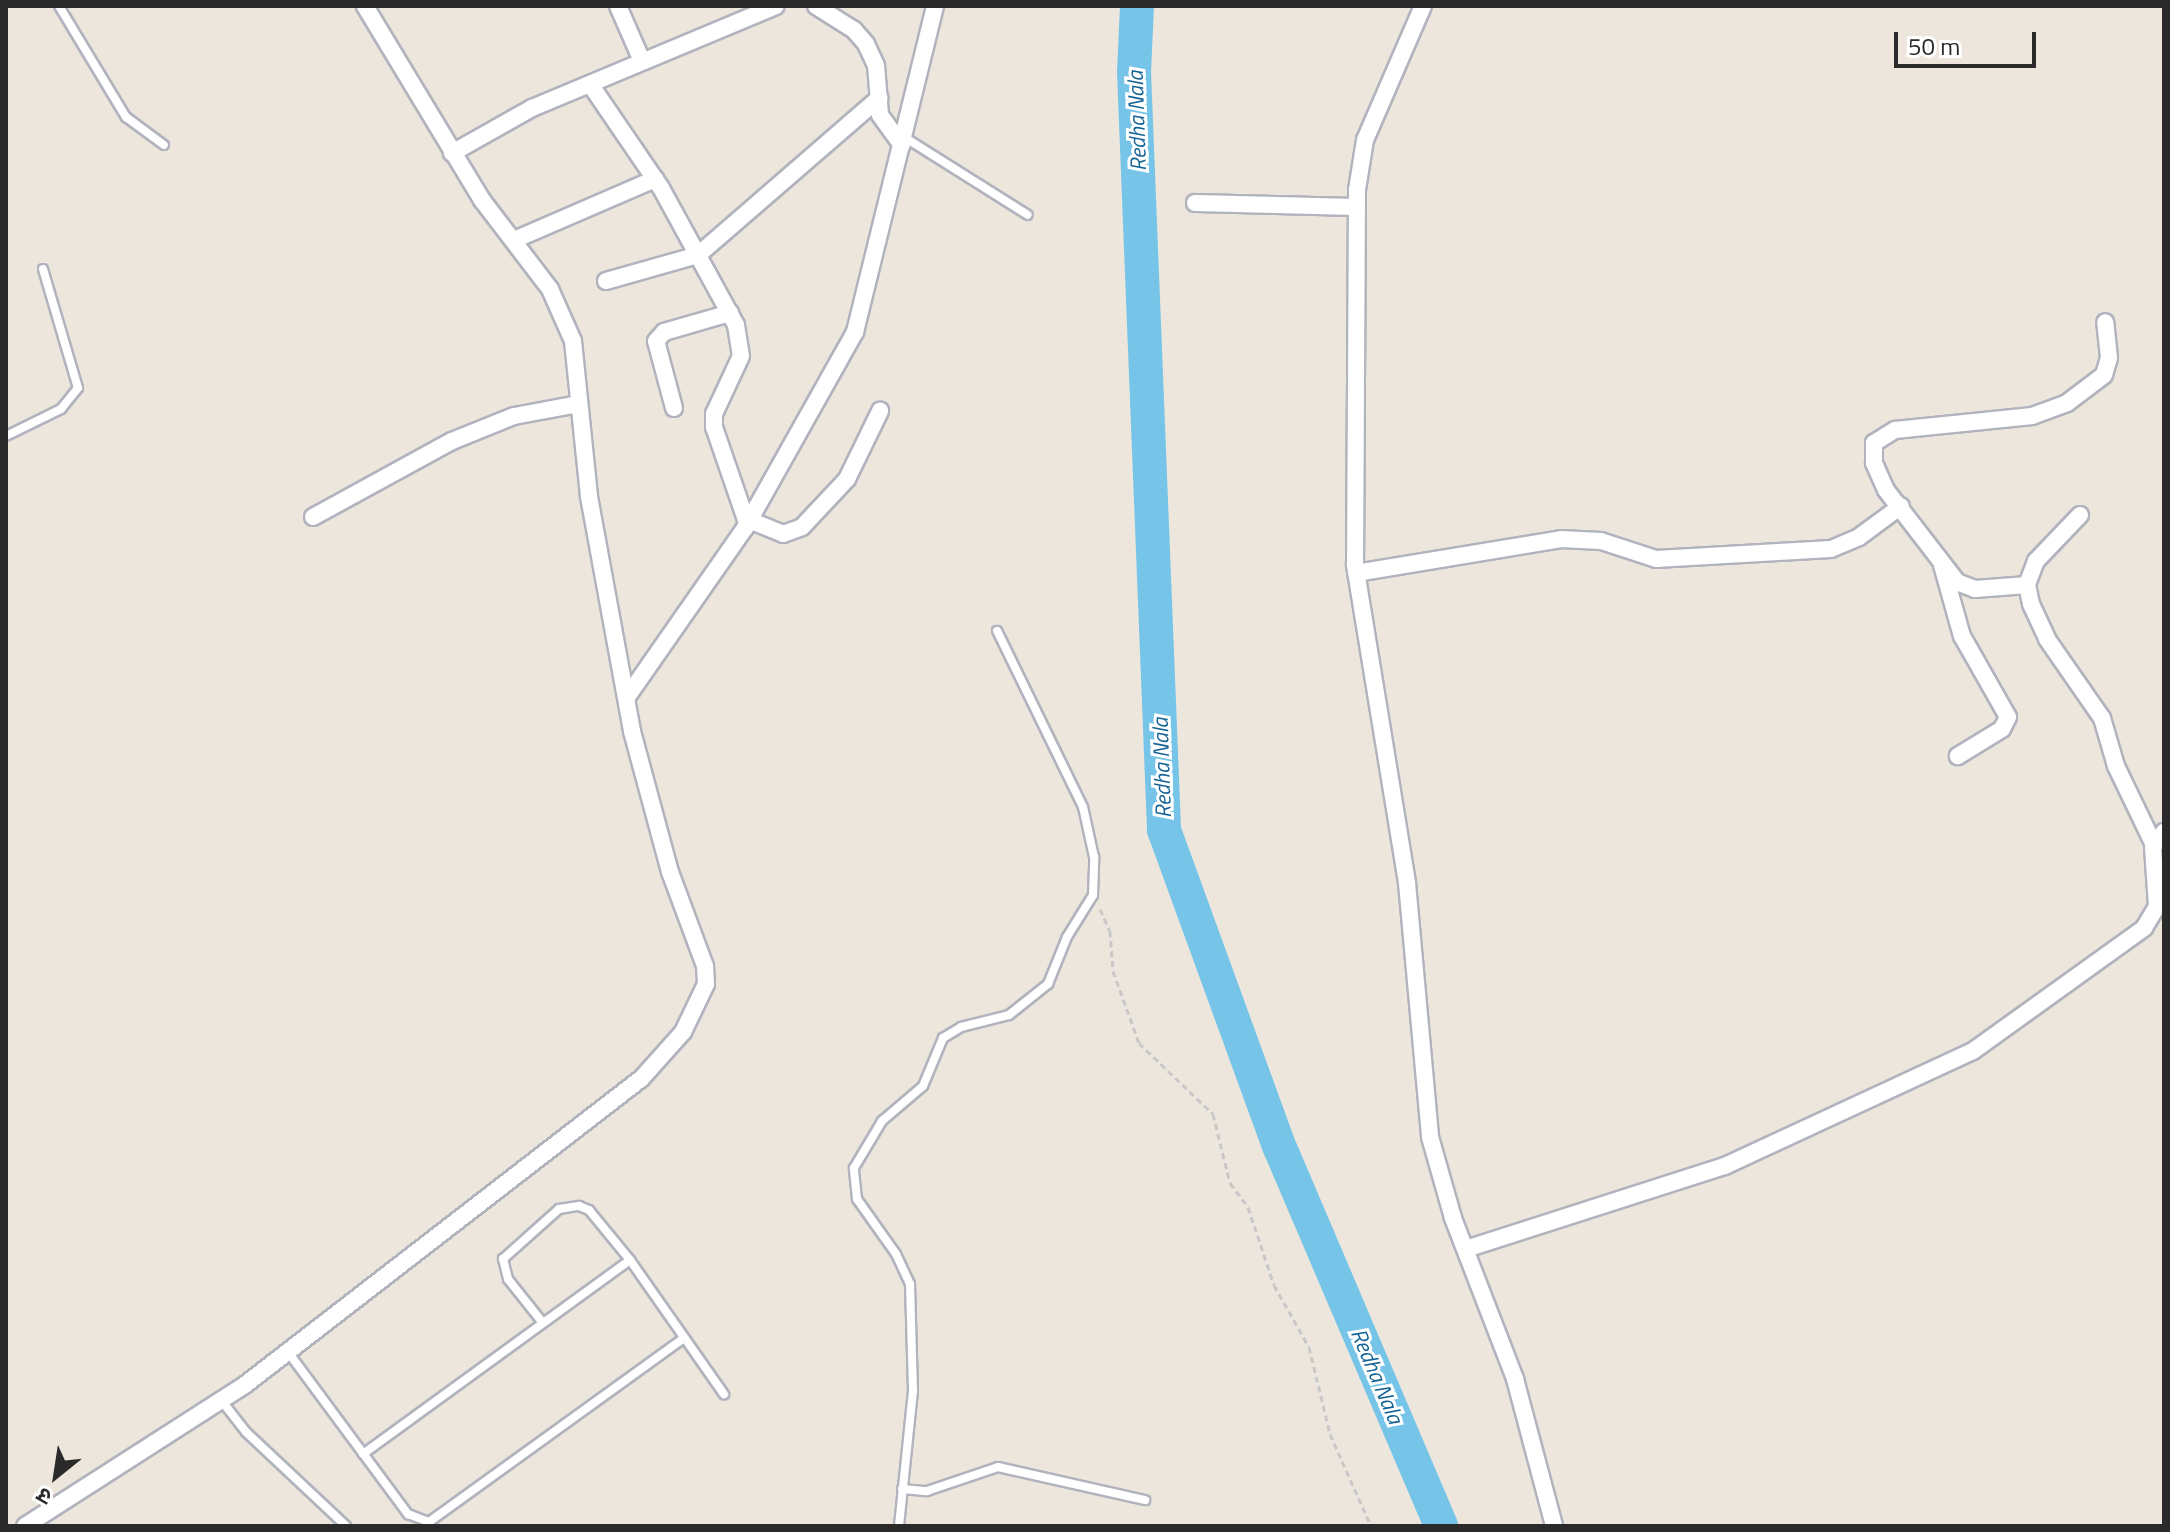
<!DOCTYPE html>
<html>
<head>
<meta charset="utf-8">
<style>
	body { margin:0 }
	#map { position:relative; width:2170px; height:1532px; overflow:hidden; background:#ece6dd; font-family:"Titillium Web","Noto Sans Devanagari",sans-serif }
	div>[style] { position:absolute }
	.river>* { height:34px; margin:-17px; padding:0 17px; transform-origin:17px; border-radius:17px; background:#76c5e8 }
	.path>* { height:3px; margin-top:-1.5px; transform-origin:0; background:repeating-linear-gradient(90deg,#c8c8c8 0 6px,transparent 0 10px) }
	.roads { filter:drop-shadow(2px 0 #b1b3bd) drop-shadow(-2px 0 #b1b3bd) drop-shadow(0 2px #b1b3bd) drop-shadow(0 -2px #b1b3bd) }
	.lane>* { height:8px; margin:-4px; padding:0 4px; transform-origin:4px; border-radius:4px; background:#fff }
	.street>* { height:16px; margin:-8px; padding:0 8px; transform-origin:8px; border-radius:8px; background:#fff }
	span { translate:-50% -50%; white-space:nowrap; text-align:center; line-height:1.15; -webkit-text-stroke:6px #fff; paint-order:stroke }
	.water-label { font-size:22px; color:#156394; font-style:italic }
	.frame { position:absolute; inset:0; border:8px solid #2a2a2a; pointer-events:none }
	.north { position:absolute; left:16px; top:1436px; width:80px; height:80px; -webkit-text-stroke:6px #fff; paint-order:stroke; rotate:210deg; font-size:22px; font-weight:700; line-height:32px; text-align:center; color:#2a2a2a }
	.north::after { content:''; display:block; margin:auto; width:28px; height:36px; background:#2a2a2a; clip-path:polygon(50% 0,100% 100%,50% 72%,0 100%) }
	.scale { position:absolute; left:1894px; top:32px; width:142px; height:36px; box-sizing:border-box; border:4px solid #2a2a2a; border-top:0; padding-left:10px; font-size:24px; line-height:28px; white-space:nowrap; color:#2a2a2a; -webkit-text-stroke:6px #fff; paint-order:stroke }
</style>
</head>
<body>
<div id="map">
	<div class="river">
		<div style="left:1137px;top:6px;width:66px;rotate:92.6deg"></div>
		<div style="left:1134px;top:72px;width:759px;rotate:87.73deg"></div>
		<div style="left:1164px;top:830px;width:338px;rotate:70deg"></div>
		<div style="left:1280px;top:1148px;width:411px;rotate:66.9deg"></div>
	</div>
	<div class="path">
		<div style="left:1100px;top:909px;width:24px;rotate:66deg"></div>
		<div style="left:1110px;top:931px;width:40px;rotate:85.7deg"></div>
		<div style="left:1113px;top:971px;width:77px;rotate:70.1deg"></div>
		<div style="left:1139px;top:1043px;width:103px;rotate:43.8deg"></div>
		<div style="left:1213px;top:1114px;width:71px;rotate:76.2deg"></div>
		<div style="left:1230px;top:1183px;width:30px;rotate:53deg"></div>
		<div style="left:1248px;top:1207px;width:82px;rotate:71.6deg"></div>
		<div style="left:1274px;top:1285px;width:71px;rotate:60.6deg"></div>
		<div style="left:1309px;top:1347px;width:89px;rotate:76.4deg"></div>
		<div style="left:1330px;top:1434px;width:101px;rotate:66deg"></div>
	</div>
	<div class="roads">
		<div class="lane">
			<div style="left:59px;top:6px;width:130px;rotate:58.9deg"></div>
			<div style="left:126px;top:117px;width:47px;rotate:36.4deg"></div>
			<div style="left:904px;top:137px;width:146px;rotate:32.2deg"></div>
			<div style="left:6px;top:436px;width:61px;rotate:-26.1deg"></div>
			<div style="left:61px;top:409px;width:27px;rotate:-51deg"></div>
			<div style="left:78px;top:388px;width:124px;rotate:-106.4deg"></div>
			<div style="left:543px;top:1323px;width:56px;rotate:-128.5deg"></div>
			<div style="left:508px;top:1279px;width:21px;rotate:-104deg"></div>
			<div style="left:503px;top:1259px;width:75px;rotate:-41.8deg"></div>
			<div style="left:559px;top:1209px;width:20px;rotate:-9deg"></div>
			<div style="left:579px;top:1206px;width:11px;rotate:22deg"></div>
			<div style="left:589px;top:1210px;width:65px;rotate:50.6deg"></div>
			<div style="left:630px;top:1260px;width:164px;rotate:55deg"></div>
			<div style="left:288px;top:1352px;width:202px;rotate:53.5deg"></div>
			<div style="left:408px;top:1514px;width:22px;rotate:21deg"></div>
			<div style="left:429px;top:1522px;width:314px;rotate:-35.8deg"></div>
			<div style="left:221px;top:1400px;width:41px;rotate:52deg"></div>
			<div style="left:246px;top:1432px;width:137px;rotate:43.2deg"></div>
			<div style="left:363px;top:1454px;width:330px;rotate:-36deg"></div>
			<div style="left:902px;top:1489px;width:25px;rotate:5deg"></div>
			<div style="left:927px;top:1491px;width:75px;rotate:-18.7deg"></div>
			<div style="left:998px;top:1467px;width:151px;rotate:12.7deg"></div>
			<div style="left:899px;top:1526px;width:136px;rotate:-84.1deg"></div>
			<div style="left:913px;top:1391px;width:107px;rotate:-91.6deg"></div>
			<div style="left:910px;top:1284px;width:33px;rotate:-115deg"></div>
			<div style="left:896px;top:1254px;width:67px;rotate:-125.3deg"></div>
			<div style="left:857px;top:1199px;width:31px;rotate:-96deg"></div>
			<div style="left:854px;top:1168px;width:55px;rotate:-59.2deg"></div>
			<div style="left:882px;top:1121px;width:54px;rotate:-40.5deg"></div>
			<div style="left:923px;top:1086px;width:52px;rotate:-67.4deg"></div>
			<div style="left:943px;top:1038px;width:21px;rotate:-31deg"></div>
			<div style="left:961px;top:1027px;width:49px;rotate:-14deg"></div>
			<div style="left:1009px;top:1015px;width:50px;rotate:-38.5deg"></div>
			<div style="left:1048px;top:984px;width:51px;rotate:-68deg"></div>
			<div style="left:1067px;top:937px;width:49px;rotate:-58.2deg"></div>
			<div style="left:1093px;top:895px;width:38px;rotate:-88deg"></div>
			<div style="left:1094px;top:857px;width:51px;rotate:-102.4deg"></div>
			<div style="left:1083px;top:807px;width:196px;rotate:-116deg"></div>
		</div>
		<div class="street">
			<div style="left:618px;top:6px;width:60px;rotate:66.4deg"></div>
			<div style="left:816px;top:6px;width:45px;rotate:32.3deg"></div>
			<div style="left:854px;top:30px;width:18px;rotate:49deg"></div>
			<div style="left:866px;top:44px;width:23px;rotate:65deg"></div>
			<div style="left:876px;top:65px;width:50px;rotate:85.4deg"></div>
			<div style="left:880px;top:115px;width:37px;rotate:54deg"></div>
			<div style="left:1423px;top:6px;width:146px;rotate:113.4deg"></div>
			<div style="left:1365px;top:140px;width:51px;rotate:99.1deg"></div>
			<div style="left:1357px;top:190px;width:375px;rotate:90.3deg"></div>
			<div style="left:1355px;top:565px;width:322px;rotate:80.7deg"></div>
			<div style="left:1407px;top:883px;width:255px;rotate:84.8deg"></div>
			<div style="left:1430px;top:1137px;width:84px;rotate:74.1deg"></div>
			<div style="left:1453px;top:1218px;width:173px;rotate:68.9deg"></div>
			<div style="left:1515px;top:1379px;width:152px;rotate:75.1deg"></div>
			<div style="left:590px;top:84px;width:126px;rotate:55.7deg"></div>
			<div style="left:661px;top:188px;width:156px;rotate:61.3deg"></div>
			<div style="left:736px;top:325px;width:31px;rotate:81deg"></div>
			<div style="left:741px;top:356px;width:64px;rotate:115deg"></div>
			<div style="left:714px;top:414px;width:13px;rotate:90deg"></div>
			<div style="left:714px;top:427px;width:102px;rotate:71deg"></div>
			<div style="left:452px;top:153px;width:92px;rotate:-29.4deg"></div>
			<div style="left:532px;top:108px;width:264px;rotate:-22.7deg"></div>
			<div style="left:1195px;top:203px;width:162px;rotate:1.4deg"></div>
			<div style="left:514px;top:240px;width:154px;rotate:-23.4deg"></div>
			<div style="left:606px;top:281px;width:96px;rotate:-15.8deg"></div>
			<div style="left:698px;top:255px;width:240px;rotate:-40.9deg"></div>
			<div style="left:674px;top:408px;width:69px;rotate:-105deg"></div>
			<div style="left:656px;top:341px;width:12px;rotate:-48deg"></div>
			<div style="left:664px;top:332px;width:69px;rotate:-16.1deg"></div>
			<div style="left:2080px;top:515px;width:64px;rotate:133.7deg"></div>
			<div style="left:2036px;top:561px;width:26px;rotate:111deg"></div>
			<div style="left:2027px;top:585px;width:19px;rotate:78deg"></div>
			<div style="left:2031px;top:604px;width:38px;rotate:65deg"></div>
			<div style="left:2047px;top:639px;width:96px;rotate:55.2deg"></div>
			<div style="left:2102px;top:718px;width:50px;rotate:73.7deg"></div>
			<div style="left:2116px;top:766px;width:88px;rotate:64.3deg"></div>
			<div style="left:313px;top:517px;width:158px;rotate:-28.7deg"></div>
			<div style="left:452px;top:441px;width:67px;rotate:-22deg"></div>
			<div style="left:514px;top:416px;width:65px;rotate:-10.6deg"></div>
			<div style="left:749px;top:520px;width:37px;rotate:22deg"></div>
			<div style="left:783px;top:534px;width:20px;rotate:-20deg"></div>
			<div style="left:802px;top:527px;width:66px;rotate:-46.8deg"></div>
			<div style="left:847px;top:479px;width:76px;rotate:-64.1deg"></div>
			<div style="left:1942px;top:565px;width:74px;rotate:74.3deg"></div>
			<div style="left:1962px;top:636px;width:93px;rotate:60.4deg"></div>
			<div style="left:2008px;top:717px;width:13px;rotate:117deg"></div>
			<div style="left:2002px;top:729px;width:52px;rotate:148.5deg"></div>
			<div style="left:1356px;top:573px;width:208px;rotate:-9.4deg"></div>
			<div style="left:1561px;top:539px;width:40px;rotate:2.9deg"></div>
			<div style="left:1601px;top:541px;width:58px;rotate:18.1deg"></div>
			<div style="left:1656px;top:559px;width:175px;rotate:-3.3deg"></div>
			<div style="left:1831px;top:549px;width:30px;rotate:-23deg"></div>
			<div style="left:1859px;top:537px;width:52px;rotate:-36.4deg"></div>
			<div style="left:2027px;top:585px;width:52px;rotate:175.6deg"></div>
			<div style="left:1975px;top:589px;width:19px;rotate:-159deg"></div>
			<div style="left:1957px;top:582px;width:116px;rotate:-127.7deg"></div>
			<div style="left:1886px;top:490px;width:30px;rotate:-114deg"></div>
			<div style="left:1874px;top:463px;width:20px;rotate:-90deg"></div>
			<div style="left:1874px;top:443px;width:25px;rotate:-32deg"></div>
			<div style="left:1895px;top:430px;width:138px;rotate:-5.8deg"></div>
			<div style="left:2032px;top:416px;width:37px;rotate:-20deg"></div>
			<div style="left:2067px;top:403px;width:46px;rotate:-37.1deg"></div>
			<div style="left:2104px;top:375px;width:18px;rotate:-74deg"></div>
			<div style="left:2109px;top:358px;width:36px;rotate:-96deg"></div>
			<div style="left:627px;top:697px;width:206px;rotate:-55.1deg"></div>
			<div style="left:745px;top:528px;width:225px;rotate:-60.7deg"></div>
			<div style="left:855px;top:332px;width:336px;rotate:-76.2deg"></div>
			<div style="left:1466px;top:1249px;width:272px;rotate:-17.8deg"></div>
			<div style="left:1725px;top:1166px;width:273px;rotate:-24.9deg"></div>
			<div style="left:1973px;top:1051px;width:211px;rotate:-35.7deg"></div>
			<div style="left:2144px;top:928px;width:26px;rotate:-59deg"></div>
			<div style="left:2157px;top:906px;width:59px;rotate:-93.9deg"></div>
			<div style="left:2153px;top:847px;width:19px;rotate:-54deg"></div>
			<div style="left:25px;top:1526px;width:263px;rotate:-32.7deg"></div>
			<div style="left:246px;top:1384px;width:499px;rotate:-37.7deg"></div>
			<div style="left:641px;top:1079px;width:63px;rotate:-48.2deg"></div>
			<div style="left:683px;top:1032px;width:53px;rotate:-64.4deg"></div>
			<div style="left:706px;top:984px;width:18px;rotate:-93deg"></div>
			<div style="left:705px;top:966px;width:100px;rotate:-110.4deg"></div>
			<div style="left:670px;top:872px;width:146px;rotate:-105.1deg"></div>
			<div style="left:632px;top:731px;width:239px;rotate:-100.4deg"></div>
			<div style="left:589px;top:496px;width:156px;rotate:-95.9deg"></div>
			<div style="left:573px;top:341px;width:57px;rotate:-113.9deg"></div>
			<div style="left:550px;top:289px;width:112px;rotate:-127.4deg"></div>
			<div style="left:482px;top:200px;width:227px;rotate:-121.1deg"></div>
		</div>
	</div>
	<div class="water-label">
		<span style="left:1137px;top:121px;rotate:-92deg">Redha Nala</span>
		<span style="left:1162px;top:768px;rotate:-92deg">Redha Nala</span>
		<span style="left:1377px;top:1376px;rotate:67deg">Redha Nala</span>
	</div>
	<div class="frame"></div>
	<div class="north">उ</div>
	<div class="scale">50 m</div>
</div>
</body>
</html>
